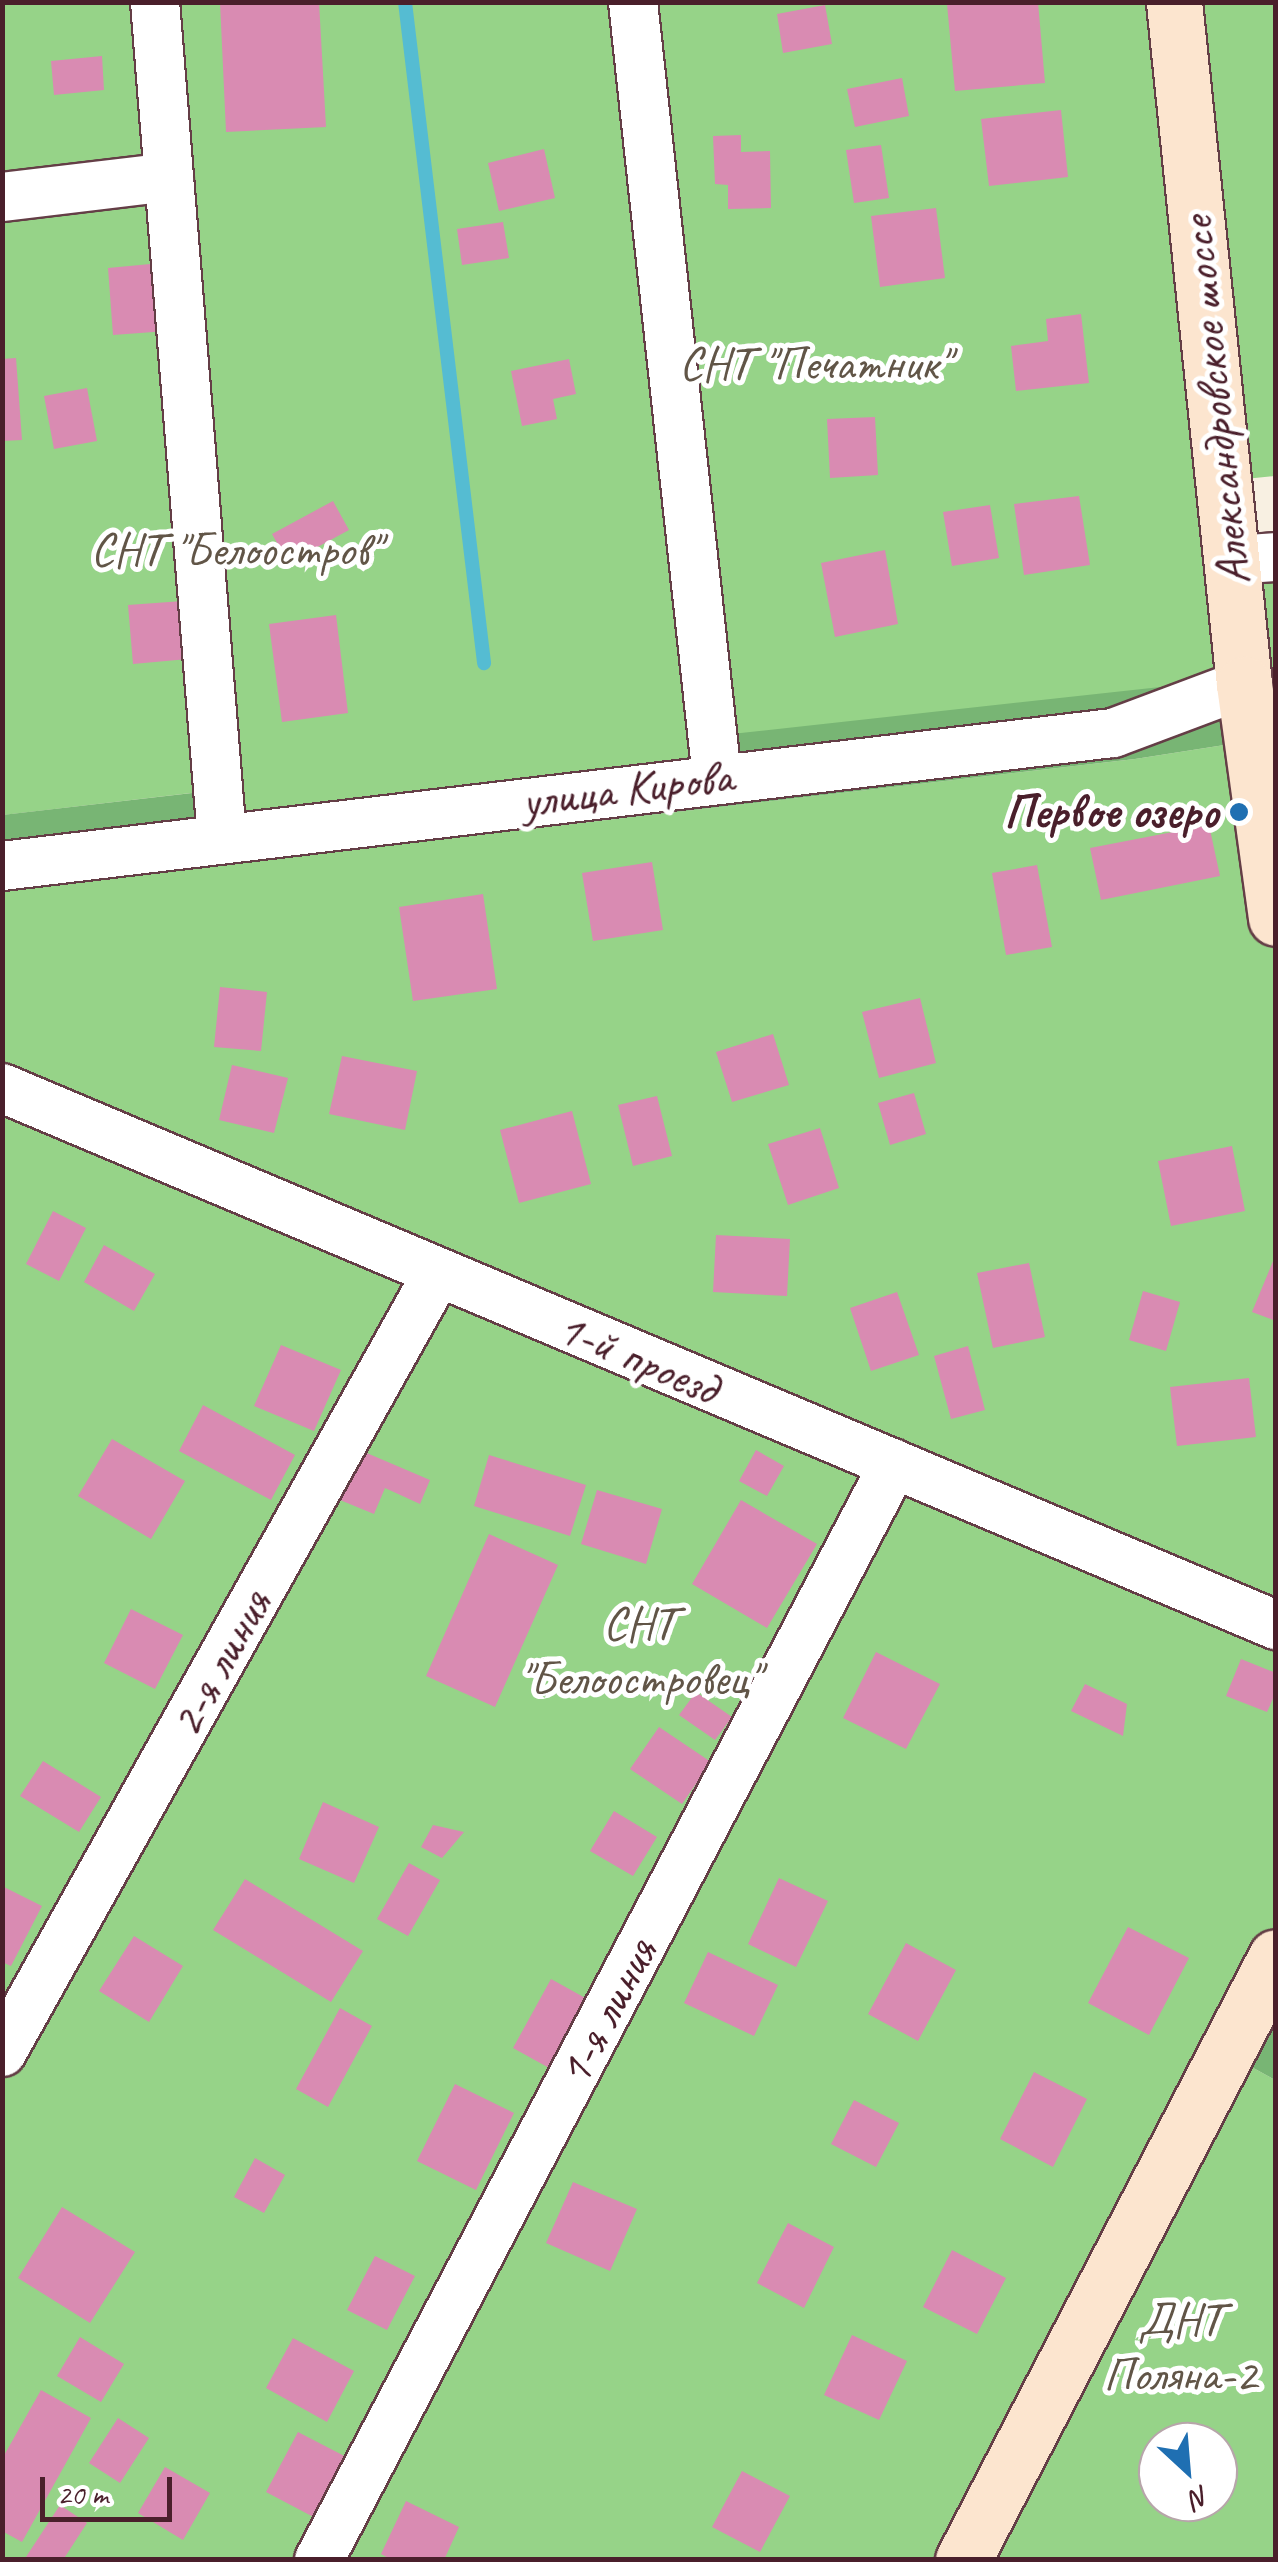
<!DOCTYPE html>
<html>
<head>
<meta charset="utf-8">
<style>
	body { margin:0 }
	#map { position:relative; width:1278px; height:2562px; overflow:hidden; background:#f8f0e2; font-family:Caveat,sans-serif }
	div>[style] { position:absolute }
	.green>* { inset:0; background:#96d388 }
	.forest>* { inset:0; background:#78b574 }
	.stream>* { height:14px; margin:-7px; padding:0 7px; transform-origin:7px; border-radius:7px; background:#55bcd2 }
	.building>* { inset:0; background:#d98bb2 }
	.roads { filter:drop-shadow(2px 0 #643e46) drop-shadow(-2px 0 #643e46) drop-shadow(0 2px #643e46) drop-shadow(0 -2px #643e46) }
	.street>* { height:48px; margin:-24px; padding:0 24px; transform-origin:24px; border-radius:24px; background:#fff }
	.secondary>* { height:55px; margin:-27.5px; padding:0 27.5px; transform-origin:27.5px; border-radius:27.5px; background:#fce5cf }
	.dots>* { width:28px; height:28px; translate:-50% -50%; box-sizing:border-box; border:5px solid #fff; border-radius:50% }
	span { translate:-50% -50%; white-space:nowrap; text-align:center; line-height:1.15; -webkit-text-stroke:10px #fff; paint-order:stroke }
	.park-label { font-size:48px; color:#615547 }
	.street-label { font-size:48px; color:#4a1f2b }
	.poi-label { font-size:48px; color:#4a1f2b; font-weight:700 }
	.right { translate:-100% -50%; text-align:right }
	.frame { position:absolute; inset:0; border:5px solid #4a1f2b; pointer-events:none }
	.north { position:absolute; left:1138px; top:2422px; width:100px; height:100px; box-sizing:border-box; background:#fff; border:2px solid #b7a5aa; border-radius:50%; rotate:154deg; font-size:28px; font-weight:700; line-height:40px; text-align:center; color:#4a1f2b }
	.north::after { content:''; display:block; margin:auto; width:35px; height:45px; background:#1f6fb2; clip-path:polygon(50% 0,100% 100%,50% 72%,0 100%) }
	.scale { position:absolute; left:40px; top:2477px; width:132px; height:45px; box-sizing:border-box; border:5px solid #4a1f2b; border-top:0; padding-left:12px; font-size:30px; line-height:35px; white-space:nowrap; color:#4a1f2b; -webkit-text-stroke:8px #fff; paint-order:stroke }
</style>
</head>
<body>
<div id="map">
	<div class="green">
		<div style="clip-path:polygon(evenodd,3px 3px,1275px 3px,1275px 476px,1225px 481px,1233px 563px,1276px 558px,1276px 1958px,1226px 2053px,1275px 2080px,1275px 2559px,3px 2559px,2px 890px,1135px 759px,1250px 741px,718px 783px,222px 843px,217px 790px,3px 815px,3px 3px,1158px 2442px,1218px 2442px,1218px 2502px,1158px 2502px,1158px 2442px)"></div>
	</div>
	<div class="forest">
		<div style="clip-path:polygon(1243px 678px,1250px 741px,1135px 759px,3px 890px,2px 815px,218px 790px,222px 842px,717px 783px,713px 736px)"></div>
		<div style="clip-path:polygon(1275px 1958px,1275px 2080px,1226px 2053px)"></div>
	</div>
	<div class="stream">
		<div style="left:405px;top:2px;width:666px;rotate:83.18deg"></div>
	</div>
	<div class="building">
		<div style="clip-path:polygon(220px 2px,319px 2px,326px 127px,226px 132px)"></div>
		<div style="clip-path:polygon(963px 2px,1038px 2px,1045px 83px,955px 91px,947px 4px)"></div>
		<div style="clip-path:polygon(825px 5px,832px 44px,783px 53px,777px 14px)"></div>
		<div style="clip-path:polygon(102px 56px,104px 90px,54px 95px,51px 61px)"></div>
		<div style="clip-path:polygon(902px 78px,909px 116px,855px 127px,847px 89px)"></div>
		<div style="clip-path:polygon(1061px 110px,1068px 177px,989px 186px,981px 119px)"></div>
		<div style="clip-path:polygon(741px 135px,741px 152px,770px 151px,771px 208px,728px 209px,728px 185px,715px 184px,713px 136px)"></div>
		<div style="clip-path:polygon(881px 145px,889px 198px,854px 203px,846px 150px)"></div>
		<div style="clip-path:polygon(544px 149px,555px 198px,499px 211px,488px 163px)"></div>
		<div style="clip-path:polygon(936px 208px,945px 278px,880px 287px,871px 216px)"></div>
		<div style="clip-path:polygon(503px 222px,509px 258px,462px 265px,457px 229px)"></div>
		<div style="clip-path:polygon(161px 263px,167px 331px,113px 335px,108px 268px)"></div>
		<div style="clip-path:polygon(1081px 314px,1089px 383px,1016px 391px,1011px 346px,1048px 341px,1046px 319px)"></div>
		<div style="clip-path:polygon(16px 358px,22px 440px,2px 441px,2px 359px)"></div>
		<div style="clip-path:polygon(569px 359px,576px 394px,553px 399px,557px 419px,522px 426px,511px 371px)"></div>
		<div style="clip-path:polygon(87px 388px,97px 441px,54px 449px,44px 396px)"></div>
		<div style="clip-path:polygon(875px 417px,878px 475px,830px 478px,827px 419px)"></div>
		<div style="clip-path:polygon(1079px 496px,1090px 565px,1024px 575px,1014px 504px)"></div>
		<div style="clip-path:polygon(333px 501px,349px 530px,288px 563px,272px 534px)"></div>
		<div style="clip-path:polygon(990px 505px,999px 558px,952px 566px,943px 512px)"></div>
		<div style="clip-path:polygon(885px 550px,898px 624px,835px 637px,821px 563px)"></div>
		<div style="clip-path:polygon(183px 601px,188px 659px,133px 664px,128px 605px)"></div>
		<div style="clip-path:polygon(336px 615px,348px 713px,282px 722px,269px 624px)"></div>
		<div style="clip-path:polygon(1209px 825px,1220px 876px,1101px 900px,1090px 848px)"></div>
		<div style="clip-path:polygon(652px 862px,663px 930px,593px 941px,582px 873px)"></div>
		<div style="clip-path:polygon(1037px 865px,1052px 947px,1006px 955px,992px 873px)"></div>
		<div style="clip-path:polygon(483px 894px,497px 989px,413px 1001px,399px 907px)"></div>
		<div style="clip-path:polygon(220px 987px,267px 992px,261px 1051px,214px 1047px)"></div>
		<div style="clip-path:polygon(920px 998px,936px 1063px,879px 1078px,862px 1012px)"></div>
		<div style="clip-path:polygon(773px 1034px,789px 1085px,732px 1102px,716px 1052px)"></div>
		<div style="clip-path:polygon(342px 1056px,417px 1071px,405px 1130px,329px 1114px)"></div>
		<div style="clip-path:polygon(232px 1065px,288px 1078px,274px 1133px,219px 1120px)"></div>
		<div style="clip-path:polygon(914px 1093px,926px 1134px,890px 1145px,878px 1103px)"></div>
		<div style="clip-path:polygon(657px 1096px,672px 1156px,633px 1166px,618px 1105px)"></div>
		<div style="clip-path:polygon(572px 1111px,591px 1184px,519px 1203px,500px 1130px)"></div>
		<div style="clip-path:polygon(820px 1128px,839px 1188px,788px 1205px,768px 1144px)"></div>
		<div style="clip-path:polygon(1232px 1146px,1245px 1211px,1171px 1226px,1158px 1161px)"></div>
		<div style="clip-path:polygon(53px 1211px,86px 1228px,59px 1281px,26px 1264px)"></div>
		<div style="clip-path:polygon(716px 1235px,790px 1239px,787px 1296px,713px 1292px)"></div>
		<div style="clip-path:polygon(104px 1245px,155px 1274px,134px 1311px,84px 1282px)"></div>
		<div style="clip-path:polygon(1276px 1254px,1276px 1321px,1252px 1312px)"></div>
		<div style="clip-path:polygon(1029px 1263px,1045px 1337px,993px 1348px,977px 1273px)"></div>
		<div style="clip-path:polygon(1143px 1291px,1180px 1302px,1166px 1351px,1129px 1340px)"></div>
		<div style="clip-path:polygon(897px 1292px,919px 1355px,871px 1371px,850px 1308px)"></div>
		<div style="clip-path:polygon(281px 1345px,341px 1370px,314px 1431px,254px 1406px)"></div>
		<div style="clip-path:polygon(968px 1346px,985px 1410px,951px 1419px,934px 1356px)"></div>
		<div style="clip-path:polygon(1249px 1378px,1256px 1437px,1177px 1446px,1170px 1387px)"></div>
		<div style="clip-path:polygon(203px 1405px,295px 1455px,271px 1500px,179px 1451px)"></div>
		<div style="clip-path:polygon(112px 1439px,185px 1481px,151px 1539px,78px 1496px)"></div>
		<div style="clip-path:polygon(756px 1450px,784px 1466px,767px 1496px,739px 1481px)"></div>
		<div style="clip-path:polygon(362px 1451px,430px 1480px,420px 1504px,385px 1488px,374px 1514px,340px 1500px)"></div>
		<div style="clip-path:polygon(489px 1455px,586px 1485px,570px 1536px,474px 1506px)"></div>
		<div style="clip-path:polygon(597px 1490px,662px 1509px,646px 1564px,581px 1544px)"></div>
		<div style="clip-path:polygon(741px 1500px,817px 1544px,767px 1628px,692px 1584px)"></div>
		<div style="clip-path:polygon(489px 1534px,558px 1565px,495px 1707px,426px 1676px)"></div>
		<div style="clip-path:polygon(131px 1609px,183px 1635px,155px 1689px,104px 1663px)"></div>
		<div style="clip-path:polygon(876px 1652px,940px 1684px,906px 1749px,843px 1718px)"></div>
		<div style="clip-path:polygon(1241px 1659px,1276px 1673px,1276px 1692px,1267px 1712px,1226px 1696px)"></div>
		<div style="clip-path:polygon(1085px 1684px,1127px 1704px,1123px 1736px,1071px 1711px)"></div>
		<div style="clip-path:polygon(696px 1692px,732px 1717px,715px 1740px,679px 1715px)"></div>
		<div style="clip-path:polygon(659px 1727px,711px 1762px,682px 1804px,630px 1769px)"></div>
		<div style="clip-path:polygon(43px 1761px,101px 1797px,79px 1832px,20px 1796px)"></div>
		<div style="clip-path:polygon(323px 1802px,379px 1827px,354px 1883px,299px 1859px)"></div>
		<div style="clip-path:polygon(614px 1811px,657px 1837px,633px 1876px,590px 1851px)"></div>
		<div style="clip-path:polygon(433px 1825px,464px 1832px,442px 1858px,421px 1847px)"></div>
		<div style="clip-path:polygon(409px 1863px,440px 1880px,408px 1936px,377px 1919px)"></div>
		<div style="clip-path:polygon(779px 1878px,828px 1901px,796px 1967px,748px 1944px)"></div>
		<div style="clip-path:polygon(245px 1879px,363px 1951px,331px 2002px,213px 1930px)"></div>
		<div style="clip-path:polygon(2px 1886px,42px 1906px,11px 1966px,2px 1962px)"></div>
		<div style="clip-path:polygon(1128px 1927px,1189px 1958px,1149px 2035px,1088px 2003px)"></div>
		<div style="clip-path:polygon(134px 1936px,183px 1966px,149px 2022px,99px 1991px)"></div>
		<div style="clip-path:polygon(906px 1943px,956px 1970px,918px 2041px,868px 2014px)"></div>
		<div style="clip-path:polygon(708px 1952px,778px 1985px,754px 2036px,684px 2003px)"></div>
		<div style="clip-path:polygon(551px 1979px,589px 2000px,551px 2069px,513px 2048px)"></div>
		<div style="clip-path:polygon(340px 2008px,372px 2026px,328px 2107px,296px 2089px)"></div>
		<div style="clip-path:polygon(1034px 2072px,1087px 2099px,1053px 2167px,1000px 2139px)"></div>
		<div style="clip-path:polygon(455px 2084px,514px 2113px,476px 2190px,417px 2161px)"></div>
		<div style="clip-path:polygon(854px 2100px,899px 2123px,876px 2167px,831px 2144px)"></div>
		<div style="clip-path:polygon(255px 2158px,285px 2175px,264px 2213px,234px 2197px)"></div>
		<div style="clip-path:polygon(573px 2182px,637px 2209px,610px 2271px,546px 2243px)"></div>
		<div style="clip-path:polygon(62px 2207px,135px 2252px,90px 2323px,18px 2278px)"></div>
		<div style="clip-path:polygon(788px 2223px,834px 2247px,804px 2308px,757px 2283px)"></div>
		<div style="clip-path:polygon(952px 2250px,1006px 2278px,977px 2334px,923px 2307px)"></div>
		<div style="clip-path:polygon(375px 2256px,415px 2276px,387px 2330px,347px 2310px)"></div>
		<div style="clip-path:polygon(852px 2335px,907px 2361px,879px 2420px,824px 2395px)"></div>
		<div style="clip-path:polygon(80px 2337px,124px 2364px,101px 2402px,57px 2376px)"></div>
		<div style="clip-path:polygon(293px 2338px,354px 2371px,327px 2422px,266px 2388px)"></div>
		<div style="clip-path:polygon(41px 2390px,91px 2418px,22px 2542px,2px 2531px,2px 2459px)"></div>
		<div style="clip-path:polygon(118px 2418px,149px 2438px,120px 2483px,89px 2463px)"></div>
		<div style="clip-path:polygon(298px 2432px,354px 2461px,321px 2521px,266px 2492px)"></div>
		<div style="clip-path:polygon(165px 2467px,210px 2493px,183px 2540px,138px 2513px)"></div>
		<div style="clip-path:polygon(742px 2471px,790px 2496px,760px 2552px,712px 2527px)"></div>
		<div style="clip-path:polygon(406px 2501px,459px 2527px,444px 2560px,392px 2560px,381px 2554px)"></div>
		<div style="clip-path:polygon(60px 2505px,87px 2523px,63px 2560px,24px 2560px)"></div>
	</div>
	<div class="roads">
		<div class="street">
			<div style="left:155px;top:2px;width:839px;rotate:85.42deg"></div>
			<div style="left:633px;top:2px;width:781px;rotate:83.82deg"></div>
			<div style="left:2px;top:197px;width:168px;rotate:-6.8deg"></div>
			<div style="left:1233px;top:560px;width:43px;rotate:-4deg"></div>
			<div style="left:2px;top:866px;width:1119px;rotate:-6.83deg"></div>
			<div style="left:1113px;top:733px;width:140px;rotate:-20.5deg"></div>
			<div style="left:2px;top:1088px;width:1383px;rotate:22.86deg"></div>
			<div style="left:2px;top:2052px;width:891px;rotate:-60.79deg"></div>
			<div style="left:319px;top:2560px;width:1238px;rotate:-62.32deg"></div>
		</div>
		<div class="secondary">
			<div style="left:1174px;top:2px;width:686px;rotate:84.14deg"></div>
			<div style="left:1244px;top:684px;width:236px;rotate:82.2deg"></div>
			<div style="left:963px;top:2560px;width:679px;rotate:-62.57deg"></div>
		</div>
	</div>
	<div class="dots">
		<div style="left:1239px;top:812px;background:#1f6fb2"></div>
	</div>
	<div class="park-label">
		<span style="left:814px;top:364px">СНТ "Печатник"</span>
		<span style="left:235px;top:550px">СНТ "Белоостров"</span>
		<span style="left:639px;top:1651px">СНТ<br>"Белоостровец"</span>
		<span style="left:1180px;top:2347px">ДНТ<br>Поляна-2</span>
	</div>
	<div class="street-label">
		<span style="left:1215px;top:401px;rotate:-96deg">Александровское шоссе</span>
		<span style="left:627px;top:789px;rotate:-7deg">улица Кирова</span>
		<span style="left:638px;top:1358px;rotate:23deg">1-й проезд</span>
		<span style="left:220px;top:1663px;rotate:-61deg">2-я линия</span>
		<span style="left:607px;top:2012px;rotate:-62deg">1-я линия</span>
	</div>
	<div class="poi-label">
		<span class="right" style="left:1219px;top:812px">Первое озеро</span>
	</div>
	<div class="frame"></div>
	<div class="north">N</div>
	<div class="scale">20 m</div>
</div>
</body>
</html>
